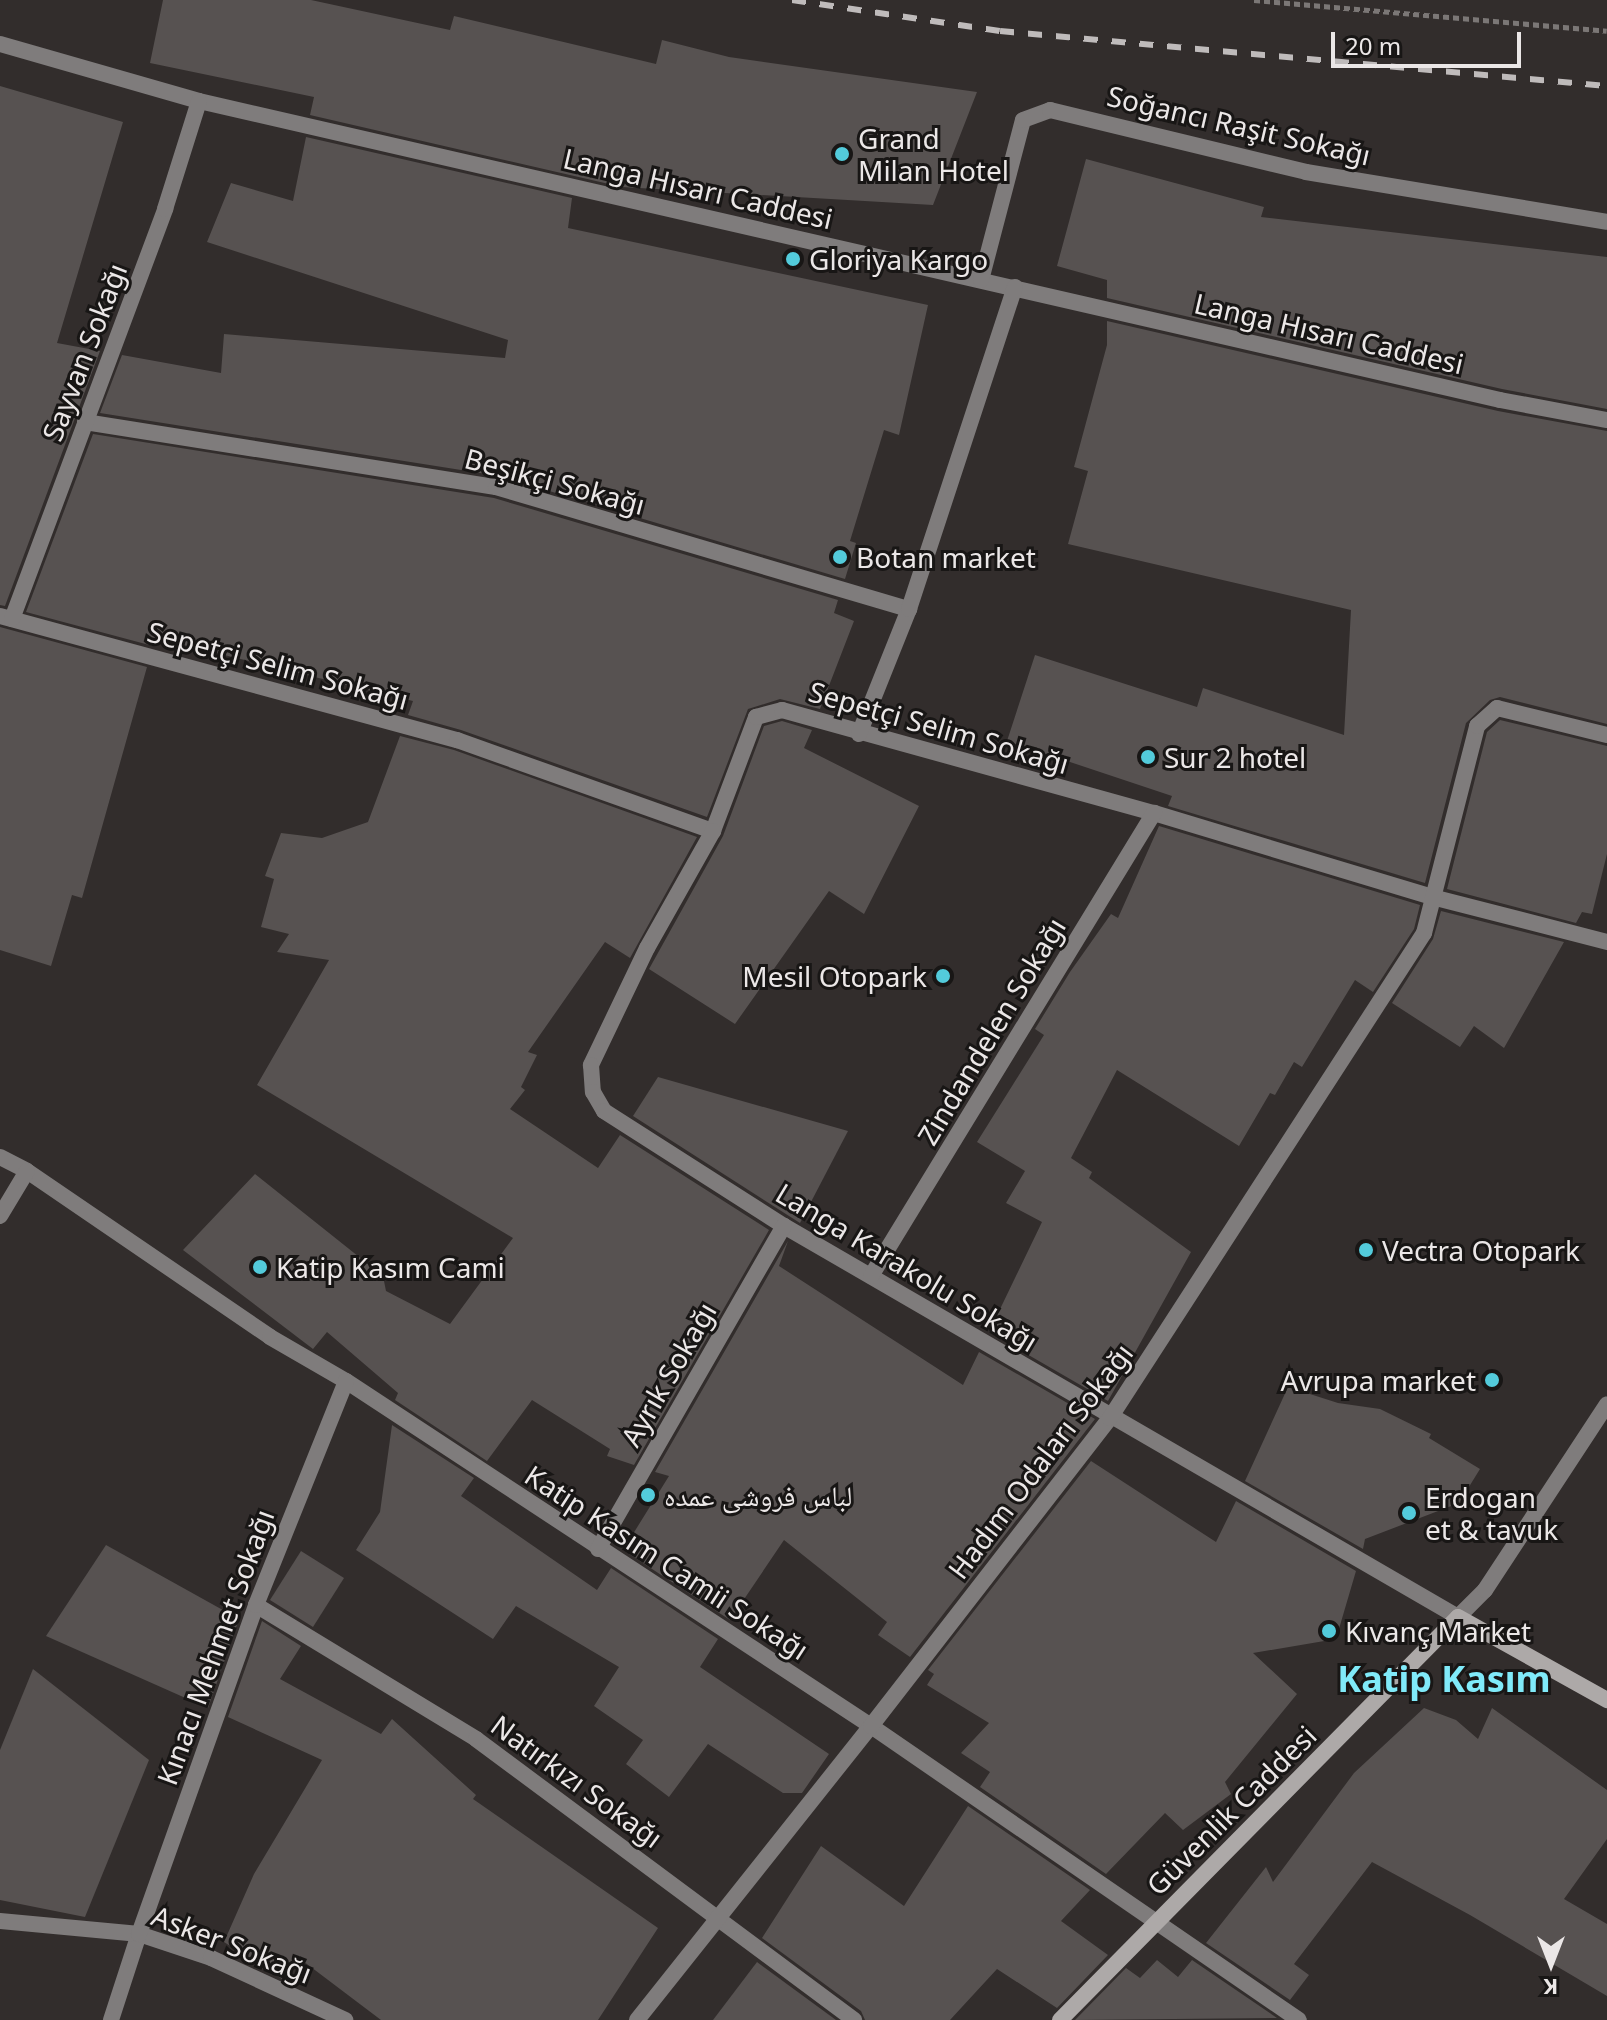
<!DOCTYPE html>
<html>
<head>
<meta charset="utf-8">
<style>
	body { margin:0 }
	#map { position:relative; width:1607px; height:2020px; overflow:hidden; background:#322d2c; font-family:"Noto Sans","Noto Naskh Arabic",sans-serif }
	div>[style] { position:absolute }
	.building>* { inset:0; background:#575251 }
	.path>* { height:5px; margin-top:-2.5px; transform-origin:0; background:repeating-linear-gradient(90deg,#7b7776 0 6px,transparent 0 10px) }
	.pedestrian>* { height:16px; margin:-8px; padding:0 8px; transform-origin:8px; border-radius:8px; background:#7f7c7c }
	.minor>* { height:16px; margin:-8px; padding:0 8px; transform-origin:8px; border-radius:8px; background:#7f7c7c }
	.secondary>* { height:16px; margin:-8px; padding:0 8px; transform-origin:8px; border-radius:8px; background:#ada9a8 }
	.rail>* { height:6px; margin-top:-3px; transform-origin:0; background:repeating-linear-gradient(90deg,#bfbbbb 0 14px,transparent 0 28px) }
	.dots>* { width:22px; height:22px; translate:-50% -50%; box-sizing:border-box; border:4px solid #181615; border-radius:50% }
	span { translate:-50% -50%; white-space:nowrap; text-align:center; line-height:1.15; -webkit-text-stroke:6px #181615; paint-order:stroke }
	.street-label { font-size:28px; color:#ebe7e7 }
	.poi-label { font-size:28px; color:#ebe7e7 }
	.left { translate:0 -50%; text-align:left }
	.right { translate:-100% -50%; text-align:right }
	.district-label { font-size:36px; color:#80eaf9; font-weight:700 }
	.north { position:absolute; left:1511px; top:1924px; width:80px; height:80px; -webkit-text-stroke:6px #181615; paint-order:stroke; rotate:180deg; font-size:22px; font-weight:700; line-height:32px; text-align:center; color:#ebe7e7 }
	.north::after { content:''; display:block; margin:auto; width:28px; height:36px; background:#ebe7e7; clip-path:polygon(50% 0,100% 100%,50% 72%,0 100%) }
	.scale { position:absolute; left:1331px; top:32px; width:190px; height:36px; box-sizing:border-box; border:4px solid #ebe7e7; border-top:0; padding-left:10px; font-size:24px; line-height:28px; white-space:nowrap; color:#ebe7e7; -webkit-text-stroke:6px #181615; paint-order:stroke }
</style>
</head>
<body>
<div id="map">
	<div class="building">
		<div style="clip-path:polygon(163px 0,311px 0,450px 30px,454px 16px,656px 64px,662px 40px,729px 57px,977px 92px,933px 205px,622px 187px,310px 115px,314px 97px,150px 63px)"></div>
		<div style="clip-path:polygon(0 86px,123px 122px,57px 343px,100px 351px,5px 606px,0 605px)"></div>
		<div style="clip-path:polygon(306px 137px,572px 198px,568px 228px,928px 305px,899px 435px,884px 430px,850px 541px,856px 543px,845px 579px,499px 476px,100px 413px,122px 355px,221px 373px,224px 334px,505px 358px,508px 340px,207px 242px,231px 183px,293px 201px)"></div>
		<div style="clip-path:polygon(1086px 159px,1264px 207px,1261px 217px,1607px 257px,1607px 409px,1502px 389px,1107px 298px,1107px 280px,1057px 266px)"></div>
		<div style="clip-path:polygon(1107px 321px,1498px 411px,1607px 431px,1607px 724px,1500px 697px,1490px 700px,1466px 723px,1425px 883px,1168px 806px,1172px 796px,1007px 741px,1035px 655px,1197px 707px,1203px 688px,1344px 735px,1351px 610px,1068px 544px,1088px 471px,1074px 467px,1107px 345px)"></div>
		<div style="clip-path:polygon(93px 434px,494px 498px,838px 600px,834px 613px,854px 621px,820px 709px,780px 699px,748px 709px,707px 817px,461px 730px,408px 715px,413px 701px,155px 638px,153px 646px,26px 612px)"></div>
		<div style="clip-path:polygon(0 627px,147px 667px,82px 898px,72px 895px,51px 966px,0 950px)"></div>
		<div style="clip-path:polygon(1500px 720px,1607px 746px,1607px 854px,1592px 914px,1582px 912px,1576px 923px,1447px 889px,1487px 732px)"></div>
		<div style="clip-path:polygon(782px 721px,812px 730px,804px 748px,919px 806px,864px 914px,829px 891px,735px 1024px,649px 969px,723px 836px,764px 726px)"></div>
		<div style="clip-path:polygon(400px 736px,454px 750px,697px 837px,630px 958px,605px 942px,528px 1052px,537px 1055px,521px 1087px,525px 1090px,510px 1109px,598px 1168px,620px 1135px,769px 1230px,634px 1465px,607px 1456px,610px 1449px,532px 1400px,487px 1461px,395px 1400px,398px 1393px,327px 1332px,313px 1349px,183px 1250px,255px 1174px,383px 1276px,386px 1291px,450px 1324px,513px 1238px,257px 1085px,329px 960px,277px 952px,289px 934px,261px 927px,274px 879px,265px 876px,281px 833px,322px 838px,368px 822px)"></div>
		<div style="clip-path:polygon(1159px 826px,1420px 905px,1414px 929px,1373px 992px,1355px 980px,1302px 1067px,1294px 1062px,1275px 1095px,1270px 1093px,1239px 1146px,1117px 1070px,1071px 1158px,1092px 1172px,1089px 1178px,1191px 1252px,1108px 1401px,989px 1332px,1042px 1222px,1006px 1203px,1025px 1171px,977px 1142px,1044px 1035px,1035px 1029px,1070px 972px,1111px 914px,1118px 918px)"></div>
		<div style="clip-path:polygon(1441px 911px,1564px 942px,1504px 1048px,1474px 1026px,1460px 1047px,1392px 1003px,1433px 939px)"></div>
		<div style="clip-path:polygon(658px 1077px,848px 1131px,800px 1223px,633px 1116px)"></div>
		<div style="clip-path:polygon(788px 1241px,779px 1266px,963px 1385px,979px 1352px,1095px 1419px,910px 1657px,878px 1635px,887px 1622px,784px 1540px,730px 1620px,623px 1550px,669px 1476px,655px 1472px)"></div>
		<div style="clip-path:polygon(1288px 1387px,1338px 1403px,1380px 1409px,1431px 1434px,1429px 1438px,1480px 1469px,1459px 1503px,1365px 1539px,1363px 1549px,1245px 1481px)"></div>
		<div style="clip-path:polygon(392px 1425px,474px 1478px,461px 1496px,597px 1590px,611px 1568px,718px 1639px,700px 1667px,829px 1754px,802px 1793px,783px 1793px,708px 1744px,669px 1797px,626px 1764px,643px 1740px,594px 1706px,619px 1667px,516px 1606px,493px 1639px,356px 1550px,380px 1512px)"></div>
		<div style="clip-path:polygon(1091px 1461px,1216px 1542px,1236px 1501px,1356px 1571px,1336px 1639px,1253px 1653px,1297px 1694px,1225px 1782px,1231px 1794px,1183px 1830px,1165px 1813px,1106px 1874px,980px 1787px,990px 1772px,961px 1753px,989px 1723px,927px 1685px,934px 1674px,928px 1670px)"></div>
		<div style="clip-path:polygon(106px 1545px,239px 1619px,208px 1708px,46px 1636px)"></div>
		<div style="clip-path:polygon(301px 1551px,344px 1578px,313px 1627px,270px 1600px)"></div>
		<div style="clip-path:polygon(262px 1621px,301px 1646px,280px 1679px,381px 1734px,392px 1719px,476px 1795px,473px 1799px,658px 1928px,598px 2020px,381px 2020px,295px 1955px,282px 1979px,224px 1942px,254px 1874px,322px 1760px,228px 1717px)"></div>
		<div style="clip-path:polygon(33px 1669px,149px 1760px,85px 1917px,0 1900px,0 1750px)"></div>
		<div style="clip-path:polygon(1424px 1708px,1456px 1720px,1478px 1739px,1492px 1708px,1607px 1790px,1607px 1839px,1564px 1899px,1607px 1924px,1607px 1996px,1470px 1915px,1372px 1862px,1294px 1964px,1309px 1975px,1290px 2000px,1206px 1943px,1266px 1867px,1273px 1882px,1354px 1773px)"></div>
		<div style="clip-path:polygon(968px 1806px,1090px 1890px,1061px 1921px,1108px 1955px,1057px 2008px,997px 1969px,950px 2020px,865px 2020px,861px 2011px,762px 1938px,821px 1846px,904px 1906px)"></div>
		<div style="clip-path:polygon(1157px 1960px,1178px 1977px,1192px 1960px,1277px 2018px,1075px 2020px,1126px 1968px,1140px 1978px)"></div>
		<div style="clip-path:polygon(757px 1962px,836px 2020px,713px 2020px)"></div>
	</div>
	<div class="path">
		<div style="left:1254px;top:0;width:354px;rotate:5deg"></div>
	</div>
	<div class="pedestrian">
		<div style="left:256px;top:1605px;width:258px;rotate:31.3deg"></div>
		<div style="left:476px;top:1739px;width:471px;rotate:36.6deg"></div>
		<div style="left:111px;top:2020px;width:90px;rotate:-72deg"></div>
	</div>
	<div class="minor">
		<div style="left:0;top:44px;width:207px;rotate:16deg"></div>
		<div style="left:199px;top:101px;width:1335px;rotate:12.94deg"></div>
		<div style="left:1500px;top:400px;width:109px;rotate:10.6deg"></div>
		<div style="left:981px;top:280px;width:165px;rotate:-75.3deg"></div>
		<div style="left:1023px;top:120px;width:29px;rotate:-20deg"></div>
		<div style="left:1050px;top:110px;width:263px;rotate:13.6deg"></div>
		<div style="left:1306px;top:172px;width:305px;rotate:9.4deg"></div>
		<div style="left:85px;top:422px;width:416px;rotate:9deg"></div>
		<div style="left:496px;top:487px;width:431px;rotate:16.5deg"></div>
		<div style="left:0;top:616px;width:474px;rotate:15.2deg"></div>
		<div style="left:457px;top:740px;width:272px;rotate:19.6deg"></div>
		<div style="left:713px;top:831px;width:122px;rotate:-69.3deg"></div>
		<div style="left:756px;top:717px;width:27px;rotate:-15deg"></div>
		<div style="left:782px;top:710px;width:386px;rotate:15.5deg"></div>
		<div style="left:1154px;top:813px;width:295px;rotate:16.8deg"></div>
		<div style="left:1436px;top:898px;width:177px;rotate:14.4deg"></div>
		<div style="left:12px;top:619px;width:438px;rotate:-69.5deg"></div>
		<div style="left:165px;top:209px;width:113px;rotate:-72.5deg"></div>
		<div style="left:859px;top:734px;width:135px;rotate:-68.2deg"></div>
		<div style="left:909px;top:609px;width:339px;rotate:-71.8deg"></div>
		<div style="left:713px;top:831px;width:134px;rotate:119.4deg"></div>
		<div style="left:647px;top:948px;width:130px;rotate:115.6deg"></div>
		<div style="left:591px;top:1065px;width:27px;rotate:86deg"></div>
		<div style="left:593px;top:1092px;width:22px;rotate:60deg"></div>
		<div style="left:604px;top:1111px;width:214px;rotate:32.6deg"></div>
		<div style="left:784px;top:1226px;width:779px;rotate:30.12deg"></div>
		<div style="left:1458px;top:1617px;width:38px;rotate:-45deg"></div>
		<div style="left:1485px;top:1590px;width:222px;rotate:-56.7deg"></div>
		<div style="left:0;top:1157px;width:30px;rotate:27deg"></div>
		<div style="left:27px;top:1171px;width:294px;rotate:34.3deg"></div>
		<div style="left:270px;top:1337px;width:88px;rotate:30.1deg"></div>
		<div style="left:346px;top:1381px;width:628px;rotate:33.31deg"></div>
		<div style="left:871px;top:1726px;width:519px;rotate:34.49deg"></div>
		<div style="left:0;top:1216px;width:52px;rotate:-59deg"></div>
		<div style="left:871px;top:1276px;width:543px;rotate:-58.57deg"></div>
		<div style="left:598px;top:1549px;width:373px;rotate:-60.1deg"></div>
		<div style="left:0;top:1921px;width:140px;rotate:5.3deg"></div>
		<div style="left:139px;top:1934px;width:76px;rotate:18.4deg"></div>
		<div style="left:211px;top:1958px;width:148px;rotate:24.8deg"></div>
		<div style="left:139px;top:1934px;width:349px;rotate:-70.4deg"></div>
		<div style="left:256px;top:1605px;width:241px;rotate:-68.1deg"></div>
		<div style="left:637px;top:2020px;width:376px;rotate:-51.5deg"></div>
		<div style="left:871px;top:1726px;width:390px;rotate:-52.2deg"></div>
		<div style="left:1110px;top:1418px;width:578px;rotate:-57.08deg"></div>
		<div style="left:1424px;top:933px;width:214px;rotate:-75.6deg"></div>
		<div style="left:1477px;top:726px;width:27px;rotate:-42deg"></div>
		<div style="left:1497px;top:708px;width:113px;rotate:13.8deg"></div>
	</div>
	<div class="secondary">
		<div style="left:1060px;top:2020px;width:566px;rotate:-45.36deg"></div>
		<div style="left:1458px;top:1617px;width:171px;rotate:29.1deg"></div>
	</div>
	<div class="rail">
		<div style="left:792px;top:0;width:210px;rotate:8.5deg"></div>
		<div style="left:1000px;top:31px;width:609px;rotate:5.18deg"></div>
	</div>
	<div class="dots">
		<div style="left:842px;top:154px;background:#53cbdb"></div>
		<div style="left:793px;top:259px;background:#53cbdb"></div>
		<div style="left:840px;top:557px;background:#53cbdb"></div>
		<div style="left:1148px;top:757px;background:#53cbdb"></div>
		<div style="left:943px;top:976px;background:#53cbdb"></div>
		<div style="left:1366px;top:1250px;background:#53cbdb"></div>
		<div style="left:260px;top:1267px;background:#53cbdb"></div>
		<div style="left:1492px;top:1380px;background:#53cbdb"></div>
		<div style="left:648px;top:1495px;background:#53cbdb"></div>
		<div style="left:1409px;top:1513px;background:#53cbdb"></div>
		<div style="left:1329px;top:1631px;background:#53cbdb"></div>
	</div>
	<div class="street-label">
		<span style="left:1239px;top:125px;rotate:13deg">Soğancı Raşit Sokağı</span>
		<span style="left:698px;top:188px;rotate:13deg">Langa Hısarı Caddesi</span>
		<span style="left:1329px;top:333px;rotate:13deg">Langa Hısarı Caddesi</span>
		<span style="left:84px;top:352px;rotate:-69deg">Sayvan Sokağı</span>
		<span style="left:555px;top:481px;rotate:15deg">Beşikçi Sokağı</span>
		<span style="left:278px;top:665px;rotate:15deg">Sepetçi Selim Sokağı</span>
		<span style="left:939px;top:727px;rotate:16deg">Sepetçi Selim Sokağı</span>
		<span style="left:991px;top:1031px;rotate:-59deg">Zindandelen Sokağı</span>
		<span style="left:907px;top:1267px;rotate:31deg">Langa Karakolu Sokağı</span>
		<span style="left:668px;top:1374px;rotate:-60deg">Ayrık Sokağı</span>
		<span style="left:1040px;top:1461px;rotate:-53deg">Hadım Odaları Sokağı</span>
		<span style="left:667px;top:1562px;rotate:33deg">Katip Kasım Camii Sokağı</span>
		<span style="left:215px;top:1647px;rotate:-70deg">Kınacı Mehmet Sokağı</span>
		<span style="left:577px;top:1781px;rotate:36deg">Natırkızı Sokağı</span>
		<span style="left:1231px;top:1810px;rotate:-45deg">Güvenlik Caddesi</span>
		<span style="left:232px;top:1944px;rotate:21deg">Asker Sokağı</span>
	</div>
	<div class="poi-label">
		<span class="left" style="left:858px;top:154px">Grand<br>Milan Hotel</span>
		<span class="left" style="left:809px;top:259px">Gloriya Kargo</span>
		<span class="left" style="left:856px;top:557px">Botan market</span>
		<span class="left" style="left:1164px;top:757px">Sur 2 hotel</span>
		<span class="right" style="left:927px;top:976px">Mesil Otopark</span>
		<span class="left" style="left:1382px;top:1250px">Vectra Otopark</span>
		<span class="left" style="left:276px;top:1267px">Katip Kasım Cami</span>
		<span class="right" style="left:1476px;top:1380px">Avrupa market</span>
		<span class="left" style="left:664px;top:1495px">لباس فروشی عمده</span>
		<span class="left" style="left:1425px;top:1513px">Erdogan<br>et &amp; tavuk</span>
		<span class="left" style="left:1345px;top:1631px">Kıvanç Market</span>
	</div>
	<div class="district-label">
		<span style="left:1444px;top:1679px">Katip Kasım</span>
	</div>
	<div class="north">K</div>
	<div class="scale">20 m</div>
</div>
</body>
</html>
